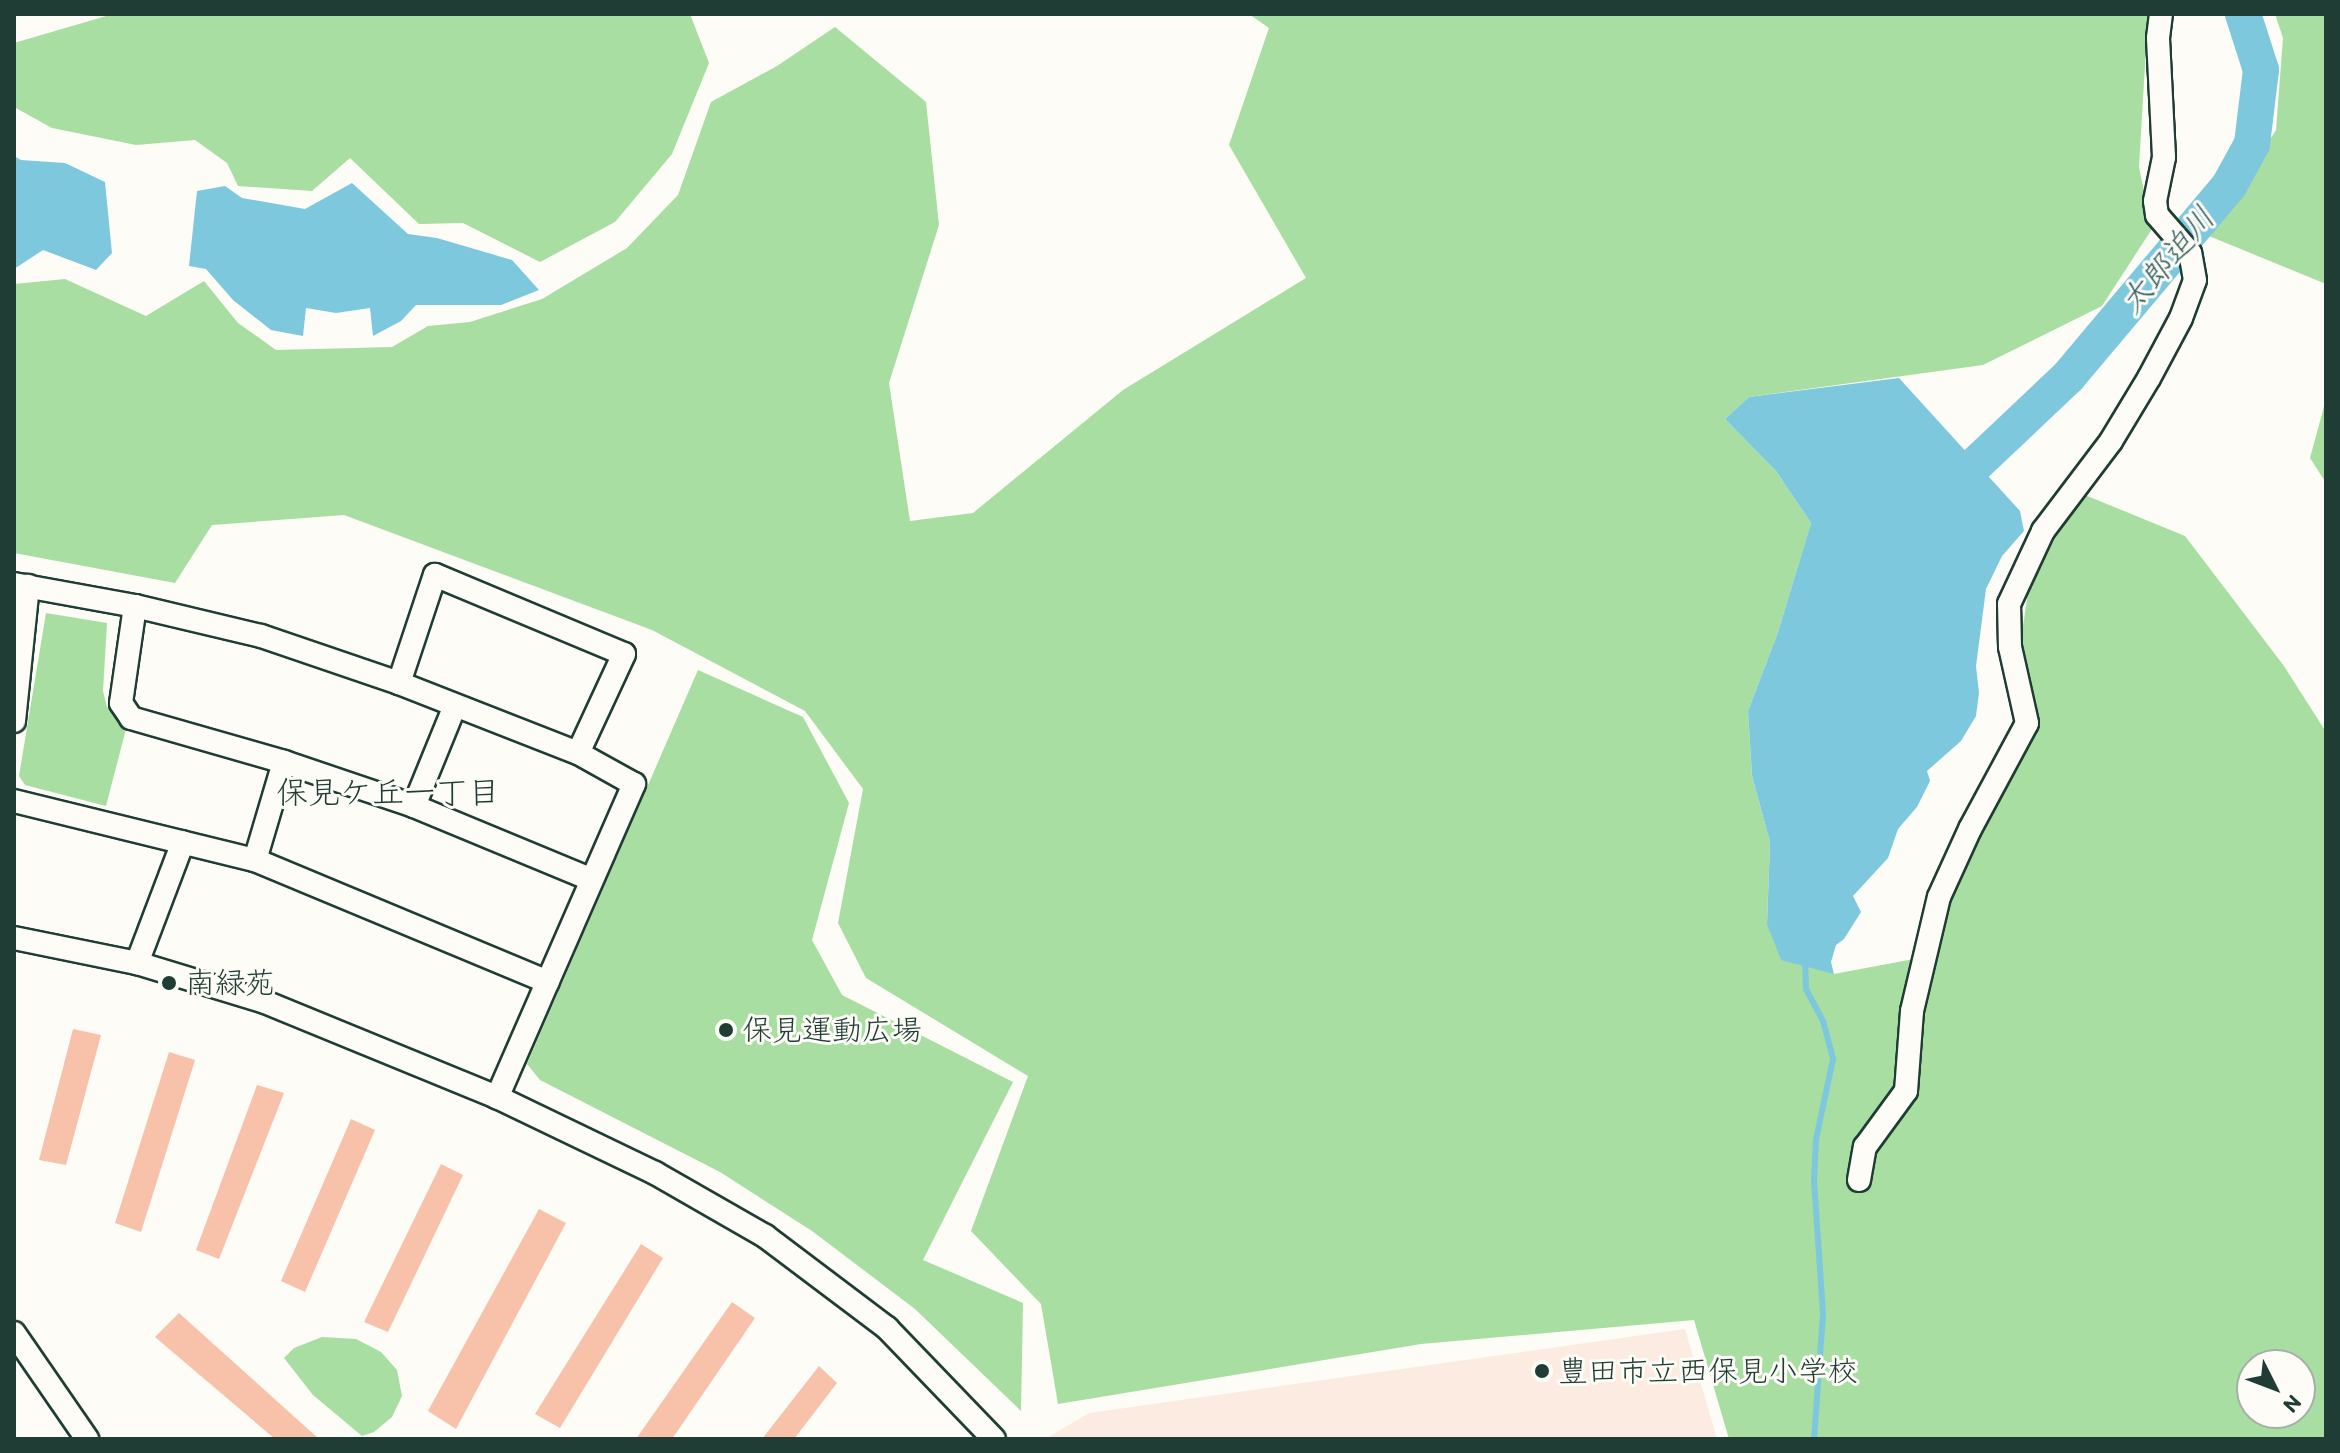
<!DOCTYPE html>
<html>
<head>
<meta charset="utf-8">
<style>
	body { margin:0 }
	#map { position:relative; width:2340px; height:1453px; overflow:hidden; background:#fdfcf7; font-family:Itim,"Klee One",sans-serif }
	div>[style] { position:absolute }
	.built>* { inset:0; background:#fbebe0 }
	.green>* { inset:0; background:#a8dea1 }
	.water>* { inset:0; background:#7ec8de }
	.stream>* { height:6px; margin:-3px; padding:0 3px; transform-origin:3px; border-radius:3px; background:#7ec8de }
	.river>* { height:36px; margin:-18px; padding:0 18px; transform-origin:18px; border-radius:18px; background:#7ec8de }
	.building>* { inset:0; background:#f7c2a9 }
	.roads { filter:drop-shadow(2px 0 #1f3d34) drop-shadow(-2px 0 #1f3d34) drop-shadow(0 2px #1f3d34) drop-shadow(0 -2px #1f3d34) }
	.minor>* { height:22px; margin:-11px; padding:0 11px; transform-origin:11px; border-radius:11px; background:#fdfcf7 }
	.dots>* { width:22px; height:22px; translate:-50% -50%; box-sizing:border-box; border:4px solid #fdfcf7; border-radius:50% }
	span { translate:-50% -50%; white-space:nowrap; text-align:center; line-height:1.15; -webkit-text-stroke:6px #fdfcf7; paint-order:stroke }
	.poi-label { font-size:30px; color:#1f3d34 }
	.left { translate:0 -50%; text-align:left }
	.water-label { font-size:32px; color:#37605e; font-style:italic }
	.neighbourhood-label { font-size:32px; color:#1f3d34 }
	.frame { position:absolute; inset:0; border:16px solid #1f3d34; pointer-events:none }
	.north { position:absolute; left:2236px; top:1349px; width:80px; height:80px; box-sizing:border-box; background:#fdfcf7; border:2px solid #a4b0a9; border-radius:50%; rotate:132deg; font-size:22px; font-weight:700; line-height:32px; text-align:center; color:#1f3d34 }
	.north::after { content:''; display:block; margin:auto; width:28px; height:36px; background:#1f3d34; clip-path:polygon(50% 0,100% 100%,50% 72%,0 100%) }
</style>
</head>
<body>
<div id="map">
	<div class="built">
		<div style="clip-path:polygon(1685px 1329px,1717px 1439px,1045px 1439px,1089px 1413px)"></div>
	</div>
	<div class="green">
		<div style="clip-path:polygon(113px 14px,690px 14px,709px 63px,672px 154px,615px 222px,540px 262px,463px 223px,419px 224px,350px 158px,312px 191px,238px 186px,227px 163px,195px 140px,136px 145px,52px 128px,14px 107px,14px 43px)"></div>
		<div style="clip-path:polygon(evenodd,1249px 14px,2148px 14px,2139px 167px,2152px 229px,2102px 306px,1983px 365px,1749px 397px,1725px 419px,1776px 471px,1811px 523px,1778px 632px,1748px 711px,1752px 776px,1770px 842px,1767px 924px,1834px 974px,1930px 956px,1940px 897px,2035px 723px,2020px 646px,2029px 586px,2080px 493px,2185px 536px,2284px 666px,2326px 732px,2326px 1439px,1729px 1439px,1694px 1320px,1421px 1344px,1058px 1404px,1041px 1304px,971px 1231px,1028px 1076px,866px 978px,838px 923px,863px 789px,805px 711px,652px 630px,344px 515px,212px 525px,175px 583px,14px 553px,14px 284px,65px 279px,146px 316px,204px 281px,238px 323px,276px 350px,392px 347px,428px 326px,470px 322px,542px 299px,627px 248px,678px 195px,711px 102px,777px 66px,835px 27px,926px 102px,939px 225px,889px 383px,910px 521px,973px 513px,1123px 390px,1306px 278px,1229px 145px,1269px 28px,1249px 14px,2252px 1365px,2300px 1365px,2300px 1413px,2252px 1413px,2252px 1365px)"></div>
		<div style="clip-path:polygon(2275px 14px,2326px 14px,2326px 284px,2209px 236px,2276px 130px,2283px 38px)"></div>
		<div style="clip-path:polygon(2326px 399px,2326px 483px,2310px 458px)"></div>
		<div style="clip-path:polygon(46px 613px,107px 623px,103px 691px,107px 707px,126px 729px,106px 806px,25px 785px,19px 776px)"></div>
		<div style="clip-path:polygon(698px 670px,803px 717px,849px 803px,812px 940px,842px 995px,1013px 1082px,923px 1260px,1023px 1303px,1021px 1411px,915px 1309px,812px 1231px,720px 1172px,540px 1080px,527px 1064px)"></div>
		<div style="clip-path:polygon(322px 1337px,356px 1339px,381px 1352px,397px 1370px,402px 1396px,392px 1417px,374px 1432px,362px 1436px,313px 1395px,284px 1358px,294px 1348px)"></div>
	</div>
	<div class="water">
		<div style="clip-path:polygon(14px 156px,21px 160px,65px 163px,105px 182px,112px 253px,96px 270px,43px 250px,14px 269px)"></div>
		<div style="clip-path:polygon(352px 183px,408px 234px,437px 238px,512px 260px,539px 290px,501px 305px,416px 305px,401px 321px,373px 336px,370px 308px,336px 313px,306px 308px,303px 336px,271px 330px,233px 300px,206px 269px,189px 266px,197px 191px,225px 186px,242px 198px,305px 209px)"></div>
		<div style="clip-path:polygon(1899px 378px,2020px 511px,2024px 531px,2002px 556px,1986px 589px,1976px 666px,1979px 693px,1976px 716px,1961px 741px,1927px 771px,1930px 781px,1917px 807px,1898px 829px,1888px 858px,1853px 896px,1861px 912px,1844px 939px,1836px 945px,1831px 962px,1834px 974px,1781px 960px,1767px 924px,1770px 842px,1752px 776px,1748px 711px,1778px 632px,1811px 523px,1776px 471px,1725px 419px,1749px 397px)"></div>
	</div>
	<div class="stream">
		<div style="left:1805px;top:959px;width:30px;rotate:88deg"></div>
		<div style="left:1806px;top:989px;width:36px;rotate:62deg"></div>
		<div style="left:1823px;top:1021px;width:39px;rotate:75deg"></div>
		<div style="left:1833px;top:1059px;width:83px;rotate:101.9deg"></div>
		<div style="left:1816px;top:1140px;width:41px;rotate:92.8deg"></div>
		<div style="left:1814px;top:1181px;width:133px;rotate:86.1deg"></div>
		<div style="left:1823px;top:1314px;width:125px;rotate:94.1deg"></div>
	</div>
	<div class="river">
		<div style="left:1976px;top:464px;width:127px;rotate:-43.4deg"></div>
		<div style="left:2068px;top:377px;width:250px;rotate:-49.9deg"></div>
		<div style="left:2229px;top:186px;width:48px;rotate:-61.3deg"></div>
		<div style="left:2252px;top:144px;width:75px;rotate:-83.1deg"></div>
		<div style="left:2261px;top:70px;width:59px;rotate:-107.8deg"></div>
	</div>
	<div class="building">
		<div style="clip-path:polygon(73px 1029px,101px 1035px,66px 1165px,39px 1160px)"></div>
		<div style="clip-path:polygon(169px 1052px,195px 1060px,141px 1232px,115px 1223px)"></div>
		<div style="clip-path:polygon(257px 1085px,284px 1093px,219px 1259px,196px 1250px)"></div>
		<div style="clip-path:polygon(351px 1119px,375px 1130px,305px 1292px,281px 1281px)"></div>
		<div style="clip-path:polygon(441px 1164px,463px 1175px,388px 1332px,364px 1322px)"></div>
		<div style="clip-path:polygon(539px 1209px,566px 1223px,456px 1429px,428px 1411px)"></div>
		<div style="clip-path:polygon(641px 1244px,663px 1258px,560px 1428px,535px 1414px)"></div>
		<div style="clip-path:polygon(732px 1302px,755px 1318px,672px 1439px,636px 1439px)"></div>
		<div style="clip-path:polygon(179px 1313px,319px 1439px,275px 1439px,155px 1337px)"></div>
		<div style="clip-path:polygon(819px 1366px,837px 1383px,794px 1439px,762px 1439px)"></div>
	</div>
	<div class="roads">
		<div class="minor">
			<div style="left:14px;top:584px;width:123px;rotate:10.3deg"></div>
			<div style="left:135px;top:606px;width:130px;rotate:13.4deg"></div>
			<div style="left:261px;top:636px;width:146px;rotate:18.8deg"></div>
			<div style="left:399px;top:683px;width:192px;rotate:21.4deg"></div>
			<div style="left:578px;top:753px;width:64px;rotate:29deg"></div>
			<div style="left:634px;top:784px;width:342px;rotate:113.6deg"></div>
			<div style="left:135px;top:606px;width:98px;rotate:98.2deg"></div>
			<div style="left:121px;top:703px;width:18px;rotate:56deg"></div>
			<div style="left:131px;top:718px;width:159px;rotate:16deg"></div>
			<div style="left:284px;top:762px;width:137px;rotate:18.7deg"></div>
			<div style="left:414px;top:806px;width:191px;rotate:22.5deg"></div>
			<div style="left:399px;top:683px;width:114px;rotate:-71.6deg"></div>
			<div style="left:435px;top:575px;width:205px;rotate:22.7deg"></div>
			<div style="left:624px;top:654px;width:109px;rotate:114.9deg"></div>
			<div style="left:14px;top:721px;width:136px;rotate:-84.1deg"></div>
			<div style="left:14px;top:801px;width:248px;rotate:13.8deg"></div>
			<div style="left:255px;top:860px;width:317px;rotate:22.6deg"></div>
			<div style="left:414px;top:806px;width:106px;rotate:-67.8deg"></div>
			<div style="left:255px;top:860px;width:102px;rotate:-73.5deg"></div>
			<div style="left:14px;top:938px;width:126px;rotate:11.5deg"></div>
			<div style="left:137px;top:963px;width:134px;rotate:16.9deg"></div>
			<div style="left:265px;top:1002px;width:251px;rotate:22.3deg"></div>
			<div style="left:497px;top:1097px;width:175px;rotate:25.7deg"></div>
			<div style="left:655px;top:1173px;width:127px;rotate:29.8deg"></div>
			<div style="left:765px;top:1236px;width:153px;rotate:37deg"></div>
			<div style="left:887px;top:1328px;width:154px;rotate:46.1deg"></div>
			<div style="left:137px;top:963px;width:129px;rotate:-69.2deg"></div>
			<div style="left:1859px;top:1180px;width:34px;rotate:-80deg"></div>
			<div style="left:1865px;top:1147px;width:69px;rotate:-53.8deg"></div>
			<div style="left:1906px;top:1091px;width:80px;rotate:-85.7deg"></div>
			<div style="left:1912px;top:1011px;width:117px;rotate:-76.7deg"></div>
			<div style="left:1939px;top:897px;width:75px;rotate:-65.5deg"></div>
			<div style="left:1970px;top:829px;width:120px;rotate:-61.7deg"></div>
			<div style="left:2027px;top:723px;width:78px;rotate:-102.6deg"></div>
			<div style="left:2010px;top:647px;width:43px;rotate:-91.3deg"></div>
			<div style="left:2009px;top:604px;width:81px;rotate:-65deg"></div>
			<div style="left:2043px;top:531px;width:113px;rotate:-52.9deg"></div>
			<div style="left:2111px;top:441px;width:74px;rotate:-58.9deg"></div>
			<div style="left:2149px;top:378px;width:68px;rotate:-61.9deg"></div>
			<div style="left:2181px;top:318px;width:40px;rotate:-69.8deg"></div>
			<div style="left:2195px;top:280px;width:27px;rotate:-100deg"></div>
			<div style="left:2190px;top:253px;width:50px;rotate:-131deg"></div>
			<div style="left:2157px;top:215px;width:14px;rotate:-98deg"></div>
			<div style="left:2155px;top:201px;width:45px;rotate:-78.4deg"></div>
			<div style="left:2164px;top:157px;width:119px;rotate:-92.9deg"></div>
			<div style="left:2158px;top:38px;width:24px;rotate:-83deg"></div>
			<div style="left:14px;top:1333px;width:129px;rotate:55.4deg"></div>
		</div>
	</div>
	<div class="dots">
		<div style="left:169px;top:983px;background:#1f3d34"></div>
		<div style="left:726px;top:1030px;background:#1f3d34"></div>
		<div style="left:1542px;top:1371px;background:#1f3d34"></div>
	</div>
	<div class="poi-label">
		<span class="left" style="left:185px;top:983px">南緑苑</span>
		<span class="left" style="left:742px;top:1030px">保見運動広場</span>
		<span class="left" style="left:1558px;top:1371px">豊田市立西保見小学校</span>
	</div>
	<div class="water-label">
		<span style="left:2167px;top:260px;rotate:-50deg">太郎迫川</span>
	</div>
	<div class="neighbourhood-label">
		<span style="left:388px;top:792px">保見ケ丘一丁目</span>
	</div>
	<div class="frame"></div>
	<div class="north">N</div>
</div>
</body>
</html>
